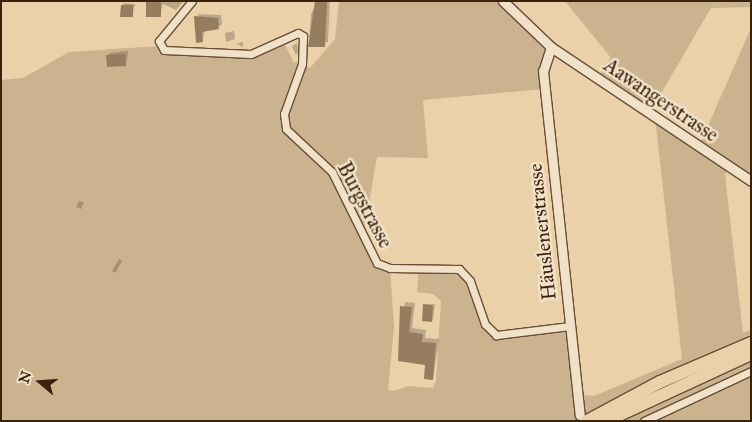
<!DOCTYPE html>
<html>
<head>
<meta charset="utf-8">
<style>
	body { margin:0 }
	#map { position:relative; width:752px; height:422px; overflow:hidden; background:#ead1aa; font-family:"IM FELL Great Primer",serif }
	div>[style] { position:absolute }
	.green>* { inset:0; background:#ccb38f }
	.shadow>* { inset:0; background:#0003 }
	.building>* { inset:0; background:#967d5f }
	.roads { filter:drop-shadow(1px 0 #674e34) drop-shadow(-1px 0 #674e34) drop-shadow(0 1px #674e34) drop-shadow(0 -1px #674e34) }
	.minor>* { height:7px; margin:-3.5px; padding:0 3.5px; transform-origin:3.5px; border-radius:3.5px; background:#f1e1c8 }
	.tertiary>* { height:9px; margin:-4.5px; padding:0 4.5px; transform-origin:4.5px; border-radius:4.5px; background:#f1e1c8 }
	.motorway>* { height:12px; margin:-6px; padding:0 6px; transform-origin:6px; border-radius:6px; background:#ead1aa }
	span { translate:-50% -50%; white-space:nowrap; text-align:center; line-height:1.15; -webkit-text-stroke:5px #f1e1c8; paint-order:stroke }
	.street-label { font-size:20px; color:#3b220d }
	.frame { position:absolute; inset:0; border:2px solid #3b220d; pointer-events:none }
	.north { position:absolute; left:15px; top:357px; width:50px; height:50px; -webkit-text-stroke:4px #f1e1c8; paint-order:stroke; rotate:288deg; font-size:14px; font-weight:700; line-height:20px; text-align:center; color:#3b220d }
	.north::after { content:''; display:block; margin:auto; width:18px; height:22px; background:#3b220d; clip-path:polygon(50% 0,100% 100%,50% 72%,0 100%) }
</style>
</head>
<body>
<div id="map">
	<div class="green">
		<div style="clip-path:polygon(339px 1px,503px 1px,551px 47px,544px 89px,423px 100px,428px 158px,377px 157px,363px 238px,372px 257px,390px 268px,394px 327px,388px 390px,394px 391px,408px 386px,433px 388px,436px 380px,441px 301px,433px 294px,417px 292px,419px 267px,465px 273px,485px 324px,496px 335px,570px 326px,578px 395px,594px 396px,682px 359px,655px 117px,699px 146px,751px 28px,751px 181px,728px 167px,725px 175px,743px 333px,751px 330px,751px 421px,1px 421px,1px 80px,23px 78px,69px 52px,159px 46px,251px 54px,284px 43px,294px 63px,304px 57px,302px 65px,310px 68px,335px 39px)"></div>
		<div style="clip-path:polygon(565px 1px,751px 1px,751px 7px,711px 8px,649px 114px,597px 78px,611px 58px)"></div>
	</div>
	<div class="shadow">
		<div style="clip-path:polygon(147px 1px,184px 1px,176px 10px,163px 4px,160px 15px)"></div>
		<div style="clip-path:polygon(318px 1px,330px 1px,328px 42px,309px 46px,311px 14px)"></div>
		<div style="clip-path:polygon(124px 3px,135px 4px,132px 16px,122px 5px)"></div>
		<div style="clip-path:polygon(198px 14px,221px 15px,222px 25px,205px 31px,202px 41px)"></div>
		<div style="clip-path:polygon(234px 31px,235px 39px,226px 42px,225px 33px)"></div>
		<div style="clip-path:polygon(243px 42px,243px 47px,237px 44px,238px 43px)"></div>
		<div style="clip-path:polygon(297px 43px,298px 52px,296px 55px,292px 46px)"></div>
		<div style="clip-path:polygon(128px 51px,126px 64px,107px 56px,110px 53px)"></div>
		<div style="clip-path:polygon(79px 201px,84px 202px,81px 209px,76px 207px)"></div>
		<div style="clip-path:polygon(119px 259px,122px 261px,115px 273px,112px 271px)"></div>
		<div style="clip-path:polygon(405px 302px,415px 303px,412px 328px,426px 330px,425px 338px,439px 339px,433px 378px,426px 364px,399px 360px)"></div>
		<div style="clip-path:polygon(435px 304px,433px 319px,431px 321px,425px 305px)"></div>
	</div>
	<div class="building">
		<div style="clip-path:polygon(146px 1px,161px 1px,161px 17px,146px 17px)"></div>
		<div style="clip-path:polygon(315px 1px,327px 1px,325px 47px,308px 47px)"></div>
		<div style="clip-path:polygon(121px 5px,133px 5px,133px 17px,120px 17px)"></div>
		<div style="clip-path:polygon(194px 16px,218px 18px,219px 29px,202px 32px,203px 42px,196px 43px)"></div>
		<div style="clip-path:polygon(125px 54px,126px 66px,107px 67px,106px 55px)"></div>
		<div style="clip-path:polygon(423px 304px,433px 305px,432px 322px,422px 321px)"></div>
		<div style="clip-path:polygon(400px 306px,412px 307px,409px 332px,423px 334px,422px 342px,436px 343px,433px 380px,424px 379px,425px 365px,398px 361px)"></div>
	</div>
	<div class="roads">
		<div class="minor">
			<div style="left:192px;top:1px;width:52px;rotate:129.5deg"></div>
			<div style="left:159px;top:41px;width:10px;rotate:61deg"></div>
			<div style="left:164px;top:50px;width:87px;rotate:2.6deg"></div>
			<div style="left:251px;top:54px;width:51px;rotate:-24.1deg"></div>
			<div style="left:298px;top:33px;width:6px;rotate:31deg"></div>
			<div style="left:303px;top:36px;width:28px;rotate:92deg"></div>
			<div style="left:302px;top:64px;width:53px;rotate:109.8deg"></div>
			<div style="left:284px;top:114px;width:15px;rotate:82deg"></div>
			<div style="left:286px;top:129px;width:63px;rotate:43.1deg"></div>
			<div style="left:332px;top:172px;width:102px;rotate:63.7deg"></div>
			<div style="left:377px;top:263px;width:14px;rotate:21deg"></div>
			<div style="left:390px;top:268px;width:69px;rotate:0.8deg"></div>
			<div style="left:459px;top:269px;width:16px;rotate:47deg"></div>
			<div style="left:470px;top:281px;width:46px;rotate:70.8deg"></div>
			<div style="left:485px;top:324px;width:16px;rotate:45deg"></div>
			<div style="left:496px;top:335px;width:75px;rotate:-6.9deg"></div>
			<div style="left:644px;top:421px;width:118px;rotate:-25deg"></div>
		</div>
		<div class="tertiary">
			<div style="left:503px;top:1px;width:66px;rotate:43.8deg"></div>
			<div style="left:551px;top:47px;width:241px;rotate:33.8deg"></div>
			<div style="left:551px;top:47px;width:25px;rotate:108deg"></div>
			<div style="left:543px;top:71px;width:346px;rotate:83.9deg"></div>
		</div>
		<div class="motorway">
			<div style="left:587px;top:421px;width:83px;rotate:-28.1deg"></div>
			<div style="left:660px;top:382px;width:99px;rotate:-23.2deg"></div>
			<div style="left:606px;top:421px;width:160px;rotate:-24.8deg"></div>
		</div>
	</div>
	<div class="street-label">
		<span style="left:661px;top:100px;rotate:34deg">Aawangerstrasse</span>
		<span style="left:365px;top:205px;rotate:62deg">Burgstrasse</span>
		<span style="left:542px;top:232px;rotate:-96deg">Häuslenerstrasse</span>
	</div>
	<div class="frame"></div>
	<div class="north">N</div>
</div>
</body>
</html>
